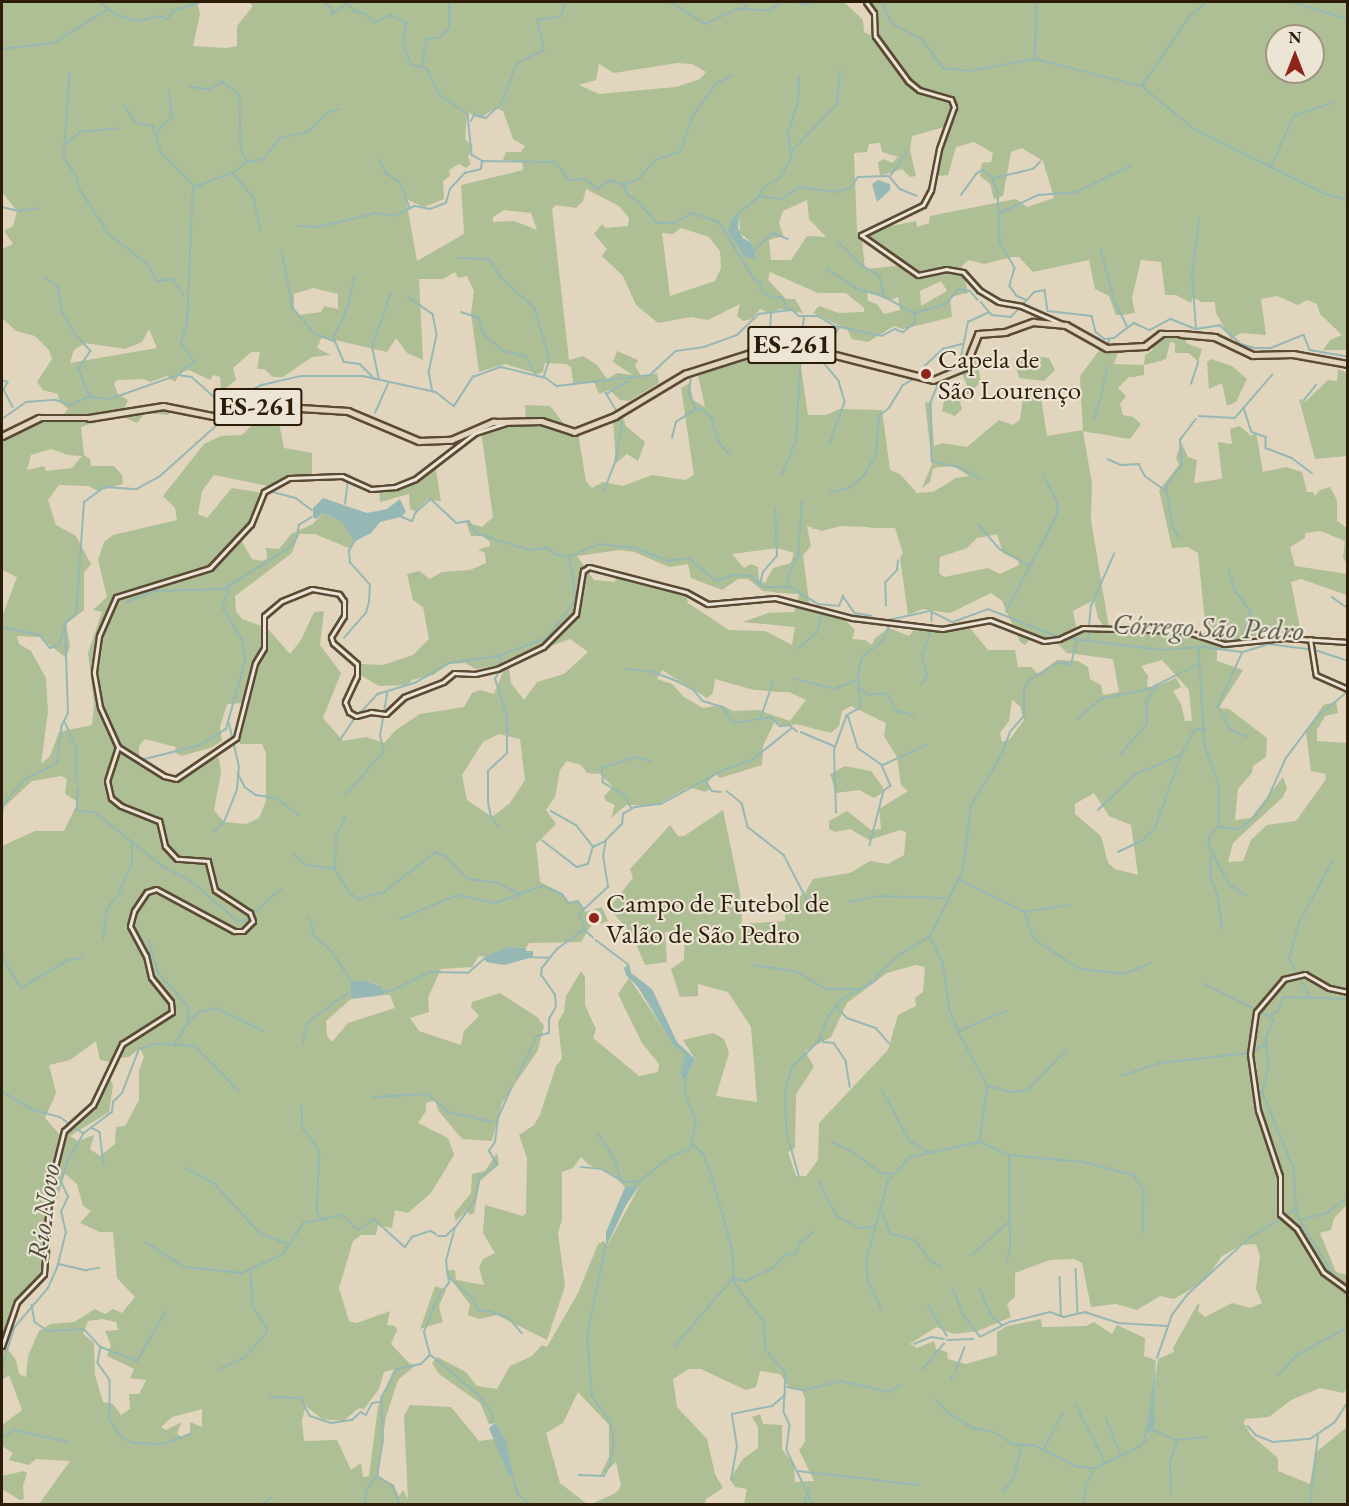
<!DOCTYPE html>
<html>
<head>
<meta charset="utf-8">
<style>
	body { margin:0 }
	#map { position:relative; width:1349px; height:1506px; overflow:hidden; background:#e2d5bd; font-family:"EB Garamond",serif }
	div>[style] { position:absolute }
	.green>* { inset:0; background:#aebe95 }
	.water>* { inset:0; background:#95b8b4 }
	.stream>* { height:1.5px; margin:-0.75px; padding:0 0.75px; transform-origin:0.75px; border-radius:0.75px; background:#95b8b4 }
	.roads { filter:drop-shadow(2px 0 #5a4a34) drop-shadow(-2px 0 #5a4a34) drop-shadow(0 2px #5a4a34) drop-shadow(0 -2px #5a4a34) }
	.minor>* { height:3px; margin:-1.5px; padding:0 1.5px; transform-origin:1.5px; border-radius:1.5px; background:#ece4d4 }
	.major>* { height:4.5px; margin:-2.25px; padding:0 2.25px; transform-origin:2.25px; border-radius:2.25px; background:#e2d5bd }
	.dots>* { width:16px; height:16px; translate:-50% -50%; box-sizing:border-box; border:3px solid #ece4d4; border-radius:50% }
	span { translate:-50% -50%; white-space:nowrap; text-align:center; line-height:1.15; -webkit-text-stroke:4.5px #ece4d4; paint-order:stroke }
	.shield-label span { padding:2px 4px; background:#ece4d4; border:2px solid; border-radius:4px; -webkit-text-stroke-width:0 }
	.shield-label { font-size:26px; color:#2d1c07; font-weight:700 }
	.poi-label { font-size:27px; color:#2d1c07 }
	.left { translate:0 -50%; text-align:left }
	.water-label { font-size:28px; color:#4c4b3b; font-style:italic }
	.frame { position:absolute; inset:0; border:3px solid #2d1c07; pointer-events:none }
	.north { position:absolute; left:1265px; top:24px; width:60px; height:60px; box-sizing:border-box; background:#ece4d4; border:2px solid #a09482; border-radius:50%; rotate:0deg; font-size:16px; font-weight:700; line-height:24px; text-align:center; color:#2d1c07 }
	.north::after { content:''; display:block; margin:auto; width:21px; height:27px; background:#8f2418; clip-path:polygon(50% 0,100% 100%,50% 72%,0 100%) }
</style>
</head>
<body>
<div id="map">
	<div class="green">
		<div style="clip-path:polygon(evenodd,2px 2px,197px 2px,200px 14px,193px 46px,227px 48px,237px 46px,237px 26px,253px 6px,248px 2px,844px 2px,863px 20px,864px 32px,872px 36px,878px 17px,872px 2px,1347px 2px,1347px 350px,1323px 350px,1330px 340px,1342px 335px,1320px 314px,1317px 304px,1307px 300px,1298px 305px,1277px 296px,1261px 299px,1266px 335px,1241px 333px,1231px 339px,1216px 313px,1215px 302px,1201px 302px,1193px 297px,1191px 303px,1176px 295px,1165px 295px,1161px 262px,1141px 260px,1132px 298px,1135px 313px,1122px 315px,1116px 315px,1109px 296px,1095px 289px,1089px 260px,1033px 272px,1019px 257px,1012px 257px,984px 264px,969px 260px,964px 264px,958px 272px,965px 279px,968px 293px,950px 297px,952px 317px,903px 329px,894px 326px,868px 342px,852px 339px,847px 329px,813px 313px,819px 306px,839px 313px,864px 312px,864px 308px,846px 293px,818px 293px,770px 272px,768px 280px,786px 299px,795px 299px,803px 313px,780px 309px,769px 313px,760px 309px,752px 319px,743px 321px,737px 316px,740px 304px,708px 320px,691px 317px,658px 323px,636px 305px,623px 276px,602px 256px,607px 249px,594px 234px,602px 224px,606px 228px,628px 226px,629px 218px,619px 206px,586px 189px,583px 201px,576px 208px,556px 205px,552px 209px,569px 360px,583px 356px,597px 365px,607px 379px,617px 373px,633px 375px,613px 362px,617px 351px,638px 360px,635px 366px,642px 377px,657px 373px,659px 383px,629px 401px,620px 400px,610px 390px,599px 394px,594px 382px,573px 383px,571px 367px,566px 364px,545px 363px,543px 372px,538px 374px,505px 364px,479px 372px,471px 313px,474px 291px,467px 276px,458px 278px,455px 272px,443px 279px,419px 279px,423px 360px,407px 353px,396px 338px,387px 352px,322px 337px,317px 348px,331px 355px,312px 357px,283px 377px,273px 377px,264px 369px,257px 369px,260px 352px,251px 352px,233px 368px,236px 380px,226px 388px,221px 388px,220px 377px,213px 375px,210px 380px,189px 370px,180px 373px,175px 382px,167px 376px,150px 382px,144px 379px,117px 380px,114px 384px,118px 394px,128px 400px,124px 410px,61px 417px,68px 409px,59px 401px,58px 394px,43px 390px,37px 382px,52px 359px,49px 350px,35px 336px,16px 331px,2px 318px,2px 249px,13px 244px,4px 231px,13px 226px,17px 211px,2px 192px,2px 2px,1277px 36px,1313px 36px,1313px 72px,1277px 72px,1277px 36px,2px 2px,677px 63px,692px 64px,706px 72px,700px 79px,676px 87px,599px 94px,579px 85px,596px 80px,599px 64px,614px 73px,677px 63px,2px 2px,496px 108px,503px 111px,513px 139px,525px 146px,521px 152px,506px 152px,503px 160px,522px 161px,523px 170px,461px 185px,464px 234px,417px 261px,406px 199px,424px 207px,444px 199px,443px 181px,450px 176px,449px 170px,459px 164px,466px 168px,471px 164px,468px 157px,473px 147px,465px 139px,467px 112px,480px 118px,496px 108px,2px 2px,944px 127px,936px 170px,939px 176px,948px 175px,956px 147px,974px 142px,993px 153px,991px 162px,982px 163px,980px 176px,990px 184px,994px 199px,1003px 196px,1011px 152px,1022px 148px,1043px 161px,1054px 198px,1027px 207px,1016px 199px,930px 216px,929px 223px,917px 227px,916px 221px,861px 232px,877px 250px,913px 272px,896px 266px,865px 269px,862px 239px,857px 232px,854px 153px,867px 152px,869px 144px,880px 143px,882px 152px,898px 157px,892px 163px,884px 159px,878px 162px,880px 176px,902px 169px,910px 177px,916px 176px,910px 150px,912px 136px,944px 127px,2px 2px,807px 200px,809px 219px,826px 237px,807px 236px,791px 260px,771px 260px,769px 240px,783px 236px,779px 222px,783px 211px,807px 200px,2px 2px,504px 210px,531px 213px,537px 230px,514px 221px,493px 222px,493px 217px,504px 210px,2px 2px,734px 214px,739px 215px,740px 233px,752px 243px,757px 258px,744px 257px,727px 230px,734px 214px,2px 2px,681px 228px,709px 237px,720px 251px,721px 268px,715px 281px,670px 296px,662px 233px,673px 234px,681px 228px,2px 2px,941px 281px,947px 291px,921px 306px,920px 291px,941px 281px,2px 2px,313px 288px,338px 294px,338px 309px,324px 306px,321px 312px,299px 315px,294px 308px,294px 294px,313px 288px,2px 2px,867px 290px,889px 301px,898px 297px,900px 310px,884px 314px,877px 304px,868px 301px,867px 290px,2px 2px,149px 329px,157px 348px,70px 363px,74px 350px,85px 343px,125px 349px,142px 342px,149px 329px)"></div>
		<div style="clip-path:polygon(evenodd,1165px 335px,1186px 336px,1186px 343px,1202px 349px,1198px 362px,1189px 353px,1175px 353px,1175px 343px,1170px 342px,1166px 359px,1144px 365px,1144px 375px,1129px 377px,1118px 388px,1126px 396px,1120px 404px,1123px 415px,1133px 417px,1141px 424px,1130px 439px,1083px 431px,1092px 484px,1091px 520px,1109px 628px,1180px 628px,1207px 642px,1198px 553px,1188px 547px,1172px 548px,1159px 490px,1179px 465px,1176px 458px,1181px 442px,1188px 457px,1197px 460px,1194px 483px,1215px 480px,1222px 478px,1218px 442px,1232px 444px,1230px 429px,1240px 426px,1251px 436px,1256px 432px,1263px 472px,1286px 467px,1302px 472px,1307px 492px,1313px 492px,1315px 496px,1320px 490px,1330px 487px,1337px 500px,1337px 521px,1347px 528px,1347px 565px,1343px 557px,1345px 541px,1321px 531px,1305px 533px,1305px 538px,1290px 547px,1295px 566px,1347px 574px,1347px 595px,1301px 579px,1291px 582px,1302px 638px,1250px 636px,1227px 643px,1228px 650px,1217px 649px,1217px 661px,1243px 670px,1219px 708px,1229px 709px,1267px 738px,1266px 757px,1253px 766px,1252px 773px,1238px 789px,1235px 820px,1251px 818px,1283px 777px,1287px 788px,1283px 797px,1233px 843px,1228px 862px,1243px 861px,1251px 840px,1267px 825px,1296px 821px,1326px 779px,1325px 774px,1311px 771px,1306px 733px,1323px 705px,1336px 702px,1338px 713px,1325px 716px,1317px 730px,1317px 741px,1347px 743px,1347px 1205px,1334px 1218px,1331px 1230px,1320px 1233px,1336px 1272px,1347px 1275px,1347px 1388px,1344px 1393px,1320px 1388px,1291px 1400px,1269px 1417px,1245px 1419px,1244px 1423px,1251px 1435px,1278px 1458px,1278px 1471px,1310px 1484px,1315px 1453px,1347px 1427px,1347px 1504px,744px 1504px,747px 1489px,735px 1487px,730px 1479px,743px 1459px,758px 1448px,758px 1427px,752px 1417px,760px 1414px,763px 1424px,782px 1425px,782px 1449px,794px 1465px,795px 1482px,814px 1481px,799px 1450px,805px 1442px,805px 1398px,801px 1390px,789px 1387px,780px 1374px,760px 1371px,756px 1387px,746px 1390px,701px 1369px,689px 1369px,673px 1379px,677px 1407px,707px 1439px,715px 1474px,723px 1488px,706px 1499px,705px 1504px,591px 1504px,616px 1493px,621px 1486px,616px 1462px,599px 1478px,609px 1457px,609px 1425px,578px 1392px,563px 1423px,546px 1433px,560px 1483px,587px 1504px,39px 1504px,70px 1461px,36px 1459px,29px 1465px,9px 1460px,13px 1453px,2px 1446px,2px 1425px,22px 1410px,9px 1375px,2px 1380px,2px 846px,35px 831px,64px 831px,78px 802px,65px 794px,67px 779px,62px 776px,32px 781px,4px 807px,2px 826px,2px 617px,17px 577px,2px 570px,2px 439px,43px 420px,78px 421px,161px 407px,173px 409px,168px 415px,145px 413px,137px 423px,119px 415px,81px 427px,84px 455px,90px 459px,91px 466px,114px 466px,122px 475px,123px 484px,98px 491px,88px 486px,59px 485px,48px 500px,56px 525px,76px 536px,91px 564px,84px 573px,84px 610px,66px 624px,70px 646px,66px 658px,40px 637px,17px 636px,19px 644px,31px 651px,46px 678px,48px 712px,41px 764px,50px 756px,59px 732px,92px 725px,94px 704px,88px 653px,102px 612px,93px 610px,107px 597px,98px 560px,104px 542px,113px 535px,177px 520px,175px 508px,163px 496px,204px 444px,221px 436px,242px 435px,255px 422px,274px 421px,279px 423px,284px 448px,312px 453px,312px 476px,293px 476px,268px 486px,214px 475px,202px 491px,198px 514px,207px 518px,232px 488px,263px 493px,256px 518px,240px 538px,252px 559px,262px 561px,267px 559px,266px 548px,279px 549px,291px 534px,313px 524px,323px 513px,342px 522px,354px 542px,351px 549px,315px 534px,299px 534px,292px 553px,235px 596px,236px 611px,242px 619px,267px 628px,290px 654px,301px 640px,314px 612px,324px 611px,320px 645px,341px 673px,323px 718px,343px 741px,366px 737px,384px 743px,396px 730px,420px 714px,464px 707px,472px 693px,480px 690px,494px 694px,505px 667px,509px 667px,511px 683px,524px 700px,537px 682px,564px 674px,588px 652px,570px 639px,498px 665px,476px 669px,465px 663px,449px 664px,433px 675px,412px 680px,408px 685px,379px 686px,360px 675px,361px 664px,383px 665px,413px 655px,429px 639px,423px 607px,413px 600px,407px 574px,419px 571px,430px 579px,442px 572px,470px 570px,486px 563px,485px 553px,478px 550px,490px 546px,490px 542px,482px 536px,471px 536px,466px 522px,482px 527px,493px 517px,481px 431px,508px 424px,541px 424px,566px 434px,578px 433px,586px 481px,592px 488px,603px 482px,623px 486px,652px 475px,685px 480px,694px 475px,681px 388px,690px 383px,693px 400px,705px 407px,697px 371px,781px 347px,798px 348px,808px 415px,826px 415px,839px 409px,882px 410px,890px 470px,900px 474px,917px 493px,933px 492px,956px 478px,969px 476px,954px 466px,938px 467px,933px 469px,930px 482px,922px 488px,932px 464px,925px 402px,931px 403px,934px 446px,942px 443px,967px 447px,999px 420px,1013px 425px,1020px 420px,1023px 399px,1029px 390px,1040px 391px,1047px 436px,1083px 430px,1080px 376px,1101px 348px,1119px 349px,1114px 364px,1144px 365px,1145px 355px,1153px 350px,1151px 346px,1165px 335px,51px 449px,68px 455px,82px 456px,72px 468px,46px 471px,44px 466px,27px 470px,31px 455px,51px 449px,1165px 335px,807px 526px,822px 531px,841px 526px,895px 528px,903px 553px,900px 558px,908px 615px,922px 609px,950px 613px,991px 593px,1002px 601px,1020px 642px,1025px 645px,1030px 639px,1056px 642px,1067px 653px,1113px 659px,1119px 692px,1103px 695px,1101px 685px,1090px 679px,1088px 667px,1078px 661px,1057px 660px,1038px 674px,1031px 667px,1018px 667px,1015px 650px,988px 650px,970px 628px,916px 627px,909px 636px,889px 628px,875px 638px,872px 645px,865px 640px,852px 639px,855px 630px,843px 618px,810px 609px,803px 555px,811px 546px,807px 526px,1165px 335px,997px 534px,1003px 553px,1018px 560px,1019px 565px,1000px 574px,988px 568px,944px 577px,939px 573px,940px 557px,967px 548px,977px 538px,997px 534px,1165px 335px,777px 548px,794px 553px,791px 563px,773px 568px,765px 583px,759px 580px,758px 567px,751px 564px,744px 568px,732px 554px,777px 548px,1165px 335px,620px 550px,634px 552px,669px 567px,688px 564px,691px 578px,722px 590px,738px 579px,748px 579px,763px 591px,799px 594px,794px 612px,768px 613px,743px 622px,795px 627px,792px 645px,765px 631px,729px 630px,688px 603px,685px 591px,617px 571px,615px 582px,594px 580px,577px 556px,620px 550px,1165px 335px,1094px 600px,1098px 618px,1105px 628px,1076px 627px,1073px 611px,1094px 600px,1165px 335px,1162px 660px,1189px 690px,1192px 721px,1185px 721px,1181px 704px,1173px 691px,1181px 687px,1176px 678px,1152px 688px,1147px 686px,1148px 676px,1141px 666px,1162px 660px,1165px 335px,662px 670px,707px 698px,713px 693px,715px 679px,754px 690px,789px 692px,806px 700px,790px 721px,758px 710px,733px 711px,721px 705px,703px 708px,684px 697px,672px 684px,657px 679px,662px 670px,1165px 335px,1012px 700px,1020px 706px,1024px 720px,1010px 739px,1002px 742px,1000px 733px,1009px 721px,1012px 700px,1165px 335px,242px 703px,240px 744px,262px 744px,266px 753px,266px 801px,259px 818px,246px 824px,224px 822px,214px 810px,221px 773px,219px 758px,214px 756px,177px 779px,162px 776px,139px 761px,139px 746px,145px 739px,176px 747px,175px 752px,181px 756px,210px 748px,222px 741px,220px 727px,227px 704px,242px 703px,1165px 335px,851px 706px,886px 723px,884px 736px,897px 757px,901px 785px,908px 791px,879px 809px,881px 829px,871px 830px,847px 811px,829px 821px,829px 829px,835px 832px,850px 829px,869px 840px,900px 830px,906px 832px,904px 855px,888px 864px,870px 861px,850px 873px,813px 879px,805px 893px,785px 905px,785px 921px,742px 924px,740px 892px,723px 810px,684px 836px,678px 836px,670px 825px,630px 869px,633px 878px,609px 908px,632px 935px,645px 965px,667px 962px,665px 932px,685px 931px,684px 960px,671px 969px,680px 997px,698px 996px,698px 984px,728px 992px,751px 1027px,757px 1102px,716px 1096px,729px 1053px,724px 1039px,713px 1033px,683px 1040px,695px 1059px,687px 1077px,680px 1077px,685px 1054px,673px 1043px,629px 978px,618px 994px,642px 1043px,659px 1064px,658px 1072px,639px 1076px,593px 1038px,596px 1029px,585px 1005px,585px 977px,581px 971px,566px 996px,564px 1012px,558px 1022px,562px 1059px,556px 1066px,540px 1115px,534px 1125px,519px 1135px,527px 1158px,526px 1213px,523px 1216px,485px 1205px,483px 1233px,495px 1253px,483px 1259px,479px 1267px,484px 1285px,456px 1280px,455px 1270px,445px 1271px,470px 1305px,468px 1315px,480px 1319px,497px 1315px,547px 1340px,565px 1286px,558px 1233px,562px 1220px,562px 1172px,573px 1168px,581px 1157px,589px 1165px,614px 1175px,625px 1187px,639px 1187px,607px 1246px,604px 1241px,598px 1244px,578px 1293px,547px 1347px,542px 1345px,532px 1356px,510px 1366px,497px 1389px,477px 1386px,466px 1372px,437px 1357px,432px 1363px,439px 1374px,480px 1403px,489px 1424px,495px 1423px,510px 1478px,494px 1436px,495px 1439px,479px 1441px,451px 1407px,410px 1405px,404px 1416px,408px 1499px,403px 1490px,399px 1496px,392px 1484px,379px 1476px,378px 1466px,386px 1417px,398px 1380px,416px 1365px,410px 1364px,391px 1344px,397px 1330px,395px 1326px,387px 1325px,390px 1311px,357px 1323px,349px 1321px,339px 1288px,353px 1241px,361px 1235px,376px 1235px,378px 1225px,392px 1228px,395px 1210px,408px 1213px,431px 1193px,454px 1155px,448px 1138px,418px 1123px,426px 1111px,426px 1103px,435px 1100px,438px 1110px,462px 1139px,492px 1141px,502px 1103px,538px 1050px,544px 1026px,537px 1017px,500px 993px,472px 1002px,471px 1007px,479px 1016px,464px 1031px,461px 1045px,419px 1031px,410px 1018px,429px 1012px,428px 998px,441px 969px,472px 967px,479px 956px,489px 957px,507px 947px,526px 948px,529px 943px,581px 942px,590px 927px,608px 921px,602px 907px,585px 912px,579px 902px,568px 902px,558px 891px,540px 882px,536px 844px,556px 824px,546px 810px,555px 797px,560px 770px,567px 761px,581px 765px,587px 773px,600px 774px,613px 787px,604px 796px,606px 801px,615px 805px,611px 818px,626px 805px,656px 805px,689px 787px,705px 792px,710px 789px,708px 782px,716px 774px,720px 778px,762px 765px,763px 746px,775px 721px,785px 727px,796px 724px,831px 733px,839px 726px,842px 711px,851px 706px,1165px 335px,499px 734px,520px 739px,525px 780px,510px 803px,492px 817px,467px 800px,462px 775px,483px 742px,499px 734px,1165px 335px,1094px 793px,1109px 816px,1131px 825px,1138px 875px,1115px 869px,1108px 863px,1101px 836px,1075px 814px,1075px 804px,1094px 793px,1165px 335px,916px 965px,925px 967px,923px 992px,915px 998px,916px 1006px,898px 1015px,888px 1050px,819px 1123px,818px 1160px,806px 1176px,796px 1176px,788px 1152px,795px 1148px,796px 1094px,814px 1067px,805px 1051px,831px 1037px,847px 1003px,887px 973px,916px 965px,1165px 335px,363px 980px,379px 985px,384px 995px,390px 995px,395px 1008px,348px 1023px,332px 1042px,327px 1036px,326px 1021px,351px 999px,350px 983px,363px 980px,1165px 335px,96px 1041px,100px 1060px,111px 1062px,96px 1103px,60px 1135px,45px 1118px,56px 1093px,49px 1065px,70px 1060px,96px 1041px,1165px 335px,140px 1048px,144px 1057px,139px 1071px,139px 1100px,125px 1126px,116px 1127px,115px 1144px,100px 1156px,90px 1149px,94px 1135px,78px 1141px,70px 1136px,109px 1112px,113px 1085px,109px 1078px,119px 1058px,129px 1057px,140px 1048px,1165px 335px,65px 1174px,77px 1184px,83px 1206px,91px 1211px,80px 1223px,100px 1232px,113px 1232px,117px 1278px,135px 1297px,122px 1313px,113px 1309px,105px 1314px,95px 1309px,74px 1322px,51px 1324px,39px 1331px,28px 1356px,26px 1377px,19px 1374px,16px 1360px,4px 1345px,18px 1303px,46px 1272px,51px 1252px,49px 1209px,57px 1199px,65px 1174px,1165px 335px,1256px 1244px,1260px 1256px,1256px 1289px,1262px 1303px,1250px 1308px,1232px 1303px,1205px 1317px,1198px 1311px,1200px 1303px,1197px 1305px,1173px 1348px,1174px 1352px,1158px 1359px,1147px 1440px,1155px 1360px,1144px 1356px,1145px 1338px,1117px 1325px,1112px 1334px,1094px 1322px,1086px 1326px,1042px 1327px,1041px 1319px,1007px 1326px,997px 1332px,997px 1355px,966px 1364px,948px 1359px,947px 1352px,936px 1349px,934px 1341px,917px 1348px,910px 1344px,936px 1327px,954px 1334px,978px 1331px,1011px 1317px,1007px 1304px,1015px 1297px,1015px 1273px,1050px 1260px,1074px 1259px,1082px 1263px,1091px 1307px,1116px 1304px,1137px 1310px,1160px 1296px,1174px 1299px,1191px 1289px,1205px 1280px,1222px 1256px,1241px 1245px,1256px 1244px,1165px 335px,102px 1319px,116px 1322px,118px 1330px,105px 1331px,111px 1345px,107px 1356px,134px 1369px,130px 1378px,146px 1380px,139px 1394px,129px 1394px,130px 1409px,121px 1415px,113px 1404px,103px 1402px,95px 1375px,94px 1343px,83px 1334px,88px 1321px,102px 1319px,1165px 335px,394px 1369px,378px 1407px,369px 1476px,363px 1477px,361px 1463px,351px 1470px,337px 1440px,304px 1441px,302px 1420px,306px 1406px,322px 1419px,343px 1421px,359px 1408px,364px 1409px,379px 1389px,384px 1372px,394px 1369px,1165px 335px,202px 1409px,202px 1427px,190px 1422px,190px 1434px,182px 1438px,177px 1433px,182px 1422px,166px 1430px,161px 1427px,172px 1417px,202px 1409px)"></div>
		<div style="clip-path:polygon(974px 345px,981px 382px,960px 402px,962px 409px,955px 416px,942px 411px,945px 396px,953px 402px,968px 388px,962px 373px,970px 361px)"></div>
		<div style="clip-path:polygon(1025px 355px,1049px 358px,1055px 370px,1044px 381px,1019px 378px,1014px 358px)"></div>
		<div style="clip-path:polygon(1211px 359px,1232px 366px,1247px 379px,1236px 402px,1227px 406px,1222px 383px,1209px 389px,1207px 362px)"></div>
		<div style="clip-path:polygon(1338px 369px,1347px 373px,1347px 456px,1315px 459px,1299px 399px,1306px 401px,1328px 380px,1337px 381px)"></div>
		<div style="clip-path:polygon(525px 405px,550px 406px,565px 425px,575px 430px,545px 420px,526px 419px)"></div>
		<div style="clip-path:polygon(622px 415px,626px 426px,645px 442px,638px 461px,627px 454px,616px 463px,613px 420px)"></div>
		<div style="clip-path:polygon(435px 465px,441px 501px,427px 500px,416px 511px,410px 509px,409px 494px,380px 502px,379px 489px,411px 482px)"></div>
		<div style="clip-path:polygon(845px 766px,871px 771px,883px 787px,882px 793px,874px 798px,859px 790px,836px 793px,830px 774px)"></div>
		<div style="clip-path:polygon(497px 1153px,499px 1164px,480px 1181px,474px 1213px,470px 1215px,467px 1210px,456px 1221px,454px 1214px,471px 1193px,472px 1174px,485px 1171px)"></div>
		<div style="clip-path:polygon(435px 1286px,446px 1290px,439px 1306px,443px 1322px,420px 1329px)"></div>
		<div style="clip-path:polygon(24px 1471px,27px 1473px,23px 1486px,24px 1499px,20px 1500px,2px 1489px,2px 1476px)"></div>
	</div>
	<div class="water">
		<div style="clip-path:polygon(878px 180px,890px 184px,890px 190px,877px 202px,872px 184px)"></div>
		<div style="clip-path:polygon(734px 214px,739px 215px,738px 228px,743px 238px,752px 243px,757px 259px,744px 257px,727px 230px)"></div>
		<div style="clip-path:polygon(323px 498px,367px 513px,387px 509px,400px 499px,406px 512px,401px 517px,380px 522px,371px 533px,354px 542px,342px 522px,323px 513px,316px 519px,313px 517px,313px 508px)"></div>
		<div style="clip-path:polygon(507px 947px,526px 948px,526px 951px,533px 951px,533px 957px,504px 965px,486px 962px,484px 957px)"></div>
		<div style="clip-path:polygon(629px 963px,631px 973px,652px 989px,677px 1042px,695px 1059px,687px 1077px,681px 1078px,680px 1073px,685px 1054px,674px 1046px,638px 987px,626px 975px,624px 968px)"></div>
		<div style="clip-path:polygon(363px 980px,381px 986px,384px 995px,351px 999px,350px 982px)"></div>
		<div style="clip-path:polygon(639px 1186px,626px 1205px,606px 1247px,606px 1232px,625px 1187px)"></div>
		<div style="clip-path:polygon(1156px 1356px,1153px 1426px,1143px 1440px,1148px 1422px)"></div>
		<div style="clip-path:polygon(495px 1423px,506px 1441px,514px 1479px,508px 1474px,489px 1428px)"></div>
	</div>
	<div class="stream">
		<div style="left:100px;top:2px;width:21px;rotate:37deg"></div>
		<div style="left:117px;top:15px;width:22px;rotate:16deg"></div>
		<div style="left:138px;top:21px;width:23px;rotate:-13deg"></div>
		<div style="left:160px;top:16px;width:8px;rotate:23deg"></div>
		<div style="left:167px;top:19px;width:11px;rotate:-49deg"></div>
		<div style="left:174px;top:11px;width:28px;rotate:-19deg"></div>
		<div style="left:324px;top:2px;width:11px;rotate:38deg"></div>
		<div style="left:333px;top:9px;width:5px;rotate:101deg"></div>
		<div style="left:332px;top:14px;width:11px;rotate:-34deg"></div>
		<div style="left:743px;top:2px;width:7px;rotate:56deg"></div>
		<div style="left:799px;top:2px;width:7px;rotate:27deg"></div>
		<div style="left:805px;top:5px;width:8px;rotate:-23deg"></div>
		<div style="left:882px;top:2px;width:23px;rotate:65deg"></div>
		<div style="left:892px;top:23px;width:35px;rotate:29deg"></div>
		<div style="left:923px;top:40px;width:34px;rotate:54deg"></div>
		<div style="left:943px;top:68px;width:27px;rotate:6deg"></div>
		<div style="left:970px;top:71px;width:66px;rotate:-10.5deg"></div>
		<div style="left:1035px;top:59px;width:110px;rotate:14.2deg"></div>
		<div style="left:1142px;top:86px;width:67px;rotate:39.6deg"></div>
		<div style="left:1194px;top:129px;width:147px;rotate:26.2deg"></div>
		<div style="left:1326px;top:194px;width:23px;rotate:15deg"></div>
		<div style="left:1292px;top:2px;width:59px;rotate:16.9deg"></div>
		<div style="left:672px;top:3px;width:40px;rotate:32deg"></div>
		<div style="left:706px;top:24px;width:34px;rotate:-26deg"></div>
		<div style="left:737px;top:9px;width:33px;rotate:2deg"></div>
		<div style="left:770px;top:10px;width:15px;rotate:-32deg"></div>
		<div style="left:341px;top:8px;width:9px;rotate:-41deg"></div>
		<div style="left:348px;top:2px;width:11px;rotate:56deg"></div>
		<div style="left:354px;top:11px;width:12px;rotate:14deg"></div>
		<div style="left:366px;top:14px;width:12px;rotate:48deg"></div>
		<div style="left:374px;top:23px;width:18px;rotate:-27deg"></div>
		<div style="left:390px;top:15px;width:19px;rotate:25deg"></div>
		<div style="left:407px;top:23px;width:19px;rotate:102deg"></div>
		<div style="left:403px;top:42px;width:23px;rotate:70deg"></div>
		<div style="left:411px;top:64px;width:17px;rotate:17deg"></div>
		<div style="left:427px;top:69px;width:29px;rotate:63deg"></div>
		<div style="left:440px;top:95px;width:34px;rotate:34deg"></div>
		<div style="left:468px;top:114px;width:41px;rotate:84.4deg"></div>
		<div style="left:472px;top:155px;width:13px;rotate:29deg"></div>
		<div style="left:483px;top:161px;width:73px;rotate:0.8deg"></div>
		<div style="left:556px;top:162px;width:22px;rotate:54deg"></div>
		<div style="left:569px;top:180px;width:17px;rotate:-3deg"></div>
		<div style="left:586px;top:179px;width:15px;rotate:42deg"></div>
		<div style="left:597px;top:189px;width:17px;rotate:-33deg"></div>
		<div style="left:611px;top:180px;width:14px;rotate:21deg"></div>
		<div style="left:624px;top:185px;width:17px;rotate:-24deg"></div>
		<div style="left:640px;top:178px;width:23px;rotate:-50deg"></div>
		<div style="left:655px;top:160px;width:28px;rotate:-19deg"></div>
		<div style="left:681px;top:151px;width:36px;rotate:-72deg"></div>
		<div style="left:692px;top:117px;width:41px;rotate:-54deg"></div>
		<div style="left:716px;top:84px;width:19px;rotate:-28deg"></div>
		<div style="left:2px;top:49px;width:52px;rotate:-6.6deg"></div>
		<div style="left:54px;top:43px;width:64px;rotate:-32.2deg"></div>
		<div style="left:1035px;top:58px;width:56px;rotate:-89deg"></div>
		<div style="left:422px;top:66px;width:27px;rotate:-80deg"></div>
		<div style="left:427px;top:39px;width:14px;rotate:-8deg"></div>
		<div style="left:441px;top:37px;width:12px;rotate:-48deg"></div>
		<div style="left:449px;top:28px;width:26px;rotate:-90deg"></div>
		<div style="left:70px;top:73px;width:84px;rotate:94.1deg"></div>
		<div style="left:64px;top:157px;width:24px;rotate:57deg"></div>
		<div style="left:77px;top:177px;width:11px;rotate:80deg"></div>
		<div style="left:79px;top:188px;width:56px;rotate:56.6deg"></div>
		<div style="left:110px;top:235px;width:48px;rotate:37.3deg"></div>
		<div style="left:148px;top:264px;width:19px;rotate:62deg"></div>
		<div style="left:157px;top:281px;width:16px;rotate:-7deg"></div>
		<div style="left:173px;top:279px;width:19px;rotate:55deg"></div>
		<div style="left:1142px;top:86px;width:83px;rotate:-55.7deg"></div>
		<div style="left:1189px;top:17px;width:23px;rotate:-41deg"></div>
		<div style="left:190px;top:87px;width:19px;rotate:6deg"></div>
		<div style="left:209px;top:89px;width:16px;rotate:-27deg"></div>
		<div style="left:223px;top:82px;width:21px;rotate:37deg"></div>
		<div style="left:240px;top:95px;width:53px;rotate:88.9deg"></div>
		<div style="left:241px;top:148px;width:14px;rotate:69deg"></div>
		<div style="left:2px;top:103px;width:6px;rotate:90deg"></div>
		<div style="left:124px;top:105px;width:22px;rotate:56deg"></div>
		<div style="left:136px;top:123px;width:17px;rotate:10deg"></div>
		<div style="left:153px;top:126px;width:27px;rotate:73deg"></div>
		<div style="left:161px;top:152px;width:48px;rotate:45deg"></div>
		<div style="left:471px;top:121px;width:7px;rotate:-63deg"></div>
		<div style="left:474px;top:115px;width:12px;rotate:14deg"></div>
		<div style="left:486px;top:118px;width:21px;rotate:-43deg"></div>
		<div style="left:501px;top:104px;width:44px;rotate:-68.7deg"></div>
		<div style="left:517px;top:63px;width:30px;rotate:-26deg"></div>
		<div style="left:544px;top:50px;width:31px;rotate:-103deg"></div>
		<div style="left:537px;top:20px;width:24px;rotate:-9deg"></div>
		<div style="left:561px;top:16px;width:15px;rotate:-70deg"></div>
		<div style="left:157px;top:132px;width:21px;rotate:-45deg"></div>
		<div style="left:172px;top:117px;width:26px;rotate:-97deg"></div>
		<div style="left:67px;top:143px;width:17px;rotate:-40deg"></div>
		<div style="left:80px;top:132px;width:38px;rotate:-6deg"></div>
		<div style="left:792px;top:151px;width:65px;rotate:-46.2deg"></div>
		<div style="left:837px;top:104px;width:33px;rotate:-85deg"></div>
		<div style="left:379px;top:159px;width:17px;rotate:62deg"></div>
		<div style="left:387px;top:174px;width:15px;rotate:32deg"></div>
		<div style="left:400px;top:182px;width:28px;rotate:69deg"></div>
		<div style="left:1271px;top:166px;width:55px;rotate:-65.3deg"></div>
		<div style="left:1294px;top:116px;width:40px;rotate:-18.9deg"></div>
		<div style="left:233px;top:173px;width:33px;rotate:50deg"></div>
		<div style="left:254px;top:198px;width:33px;rotate:78deg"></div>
		<div style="left:891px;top:175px;width:28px;rotate:-55deg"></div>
		<div style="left:890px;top:177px;width:16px;rotate:50deg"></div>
		<div style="left:900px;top:189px;width:18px;rotate:22deg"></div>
		<div style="left:994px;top:178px;width:40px;rotate:-13deg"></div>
		<div style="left:1033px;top:169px;width:10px;rotate:-45deg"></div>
		<div style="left:625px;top:186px;width:9px;rotate:72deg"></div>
		<div style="left:628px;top:195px;width:10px;rotate:29deg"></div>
		<div style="left:637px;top:200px;width:30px;rotate:49deg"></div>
		<div style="left:657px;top:223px;width:16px"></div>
		<div style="left:673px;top:223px;width:22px;rotate:-27deg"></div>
		<div style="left:693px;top:213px;width:28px;rotate:19deg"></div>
		<div style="left:719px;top:222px;width:68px;rotate:58.2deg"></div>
		<div style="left:755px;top:280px;width:7px;rotate:27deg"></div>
		<div style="left:761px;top:283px;width:8px;rotate:90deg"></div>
		<div style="left:761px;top:291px;width:14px;rotate:30deg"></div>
		<div style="left:773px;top:298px;width:9px;rotate:-6deg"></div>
		<div style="left:782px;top:297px;width:13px;rotate:63deg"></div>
		<div style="left:961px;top:195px;width:26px;rotate:-54deg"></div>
		<div style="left:976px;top:174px;width:8px;rotate:-30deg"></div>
		<div style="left:983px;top:170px;width:11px;rotate:38deg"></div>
		<div style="left:992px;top:177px;width:17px;rotate:69deg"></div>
		<div style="left:998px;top:193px;width:49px;rotate:87.7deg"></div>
		<div style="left:1000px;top:242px;width:30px;rotate:60deg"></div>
		<div style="left:1015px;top:268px;width:19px;rotate:106deg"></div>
		<div style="left:1010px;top:286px;width:12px;rotate:55deg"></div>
		<div style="left:1017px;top:296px;width:11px;rotate:22deg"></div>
		<div style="left:759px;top:196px;width:9px;rotate:-63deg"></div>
		<div style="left:763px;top:188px;width:20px;rotate:-30deg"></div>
		<div style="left:780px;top:178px;width:23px;rotate:-61deg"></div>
		<div style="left:791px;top:158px;width:25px;rotate:-97deg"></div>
		<div style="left:788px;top:133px;width:32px;rotate:-72deg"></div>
		<div style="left:798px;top:103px;width:26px;rotate:-88deg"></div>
		<div style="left:2px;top:207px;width:17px;rotate:13deg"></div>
		<div style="left:19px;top:211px;width:19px;rotate:-9deg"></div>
		<div style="left:1000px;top:213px;width:42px;rotate:-25.3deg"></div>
		<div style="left:1038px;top:195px;width:39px;rotate:-4deg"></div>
		<div style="left:1077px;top:192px;width:59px;rotate:-26.1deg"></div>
		<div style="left:736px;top:216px;width:31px;rotate:-40deg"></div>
		<div style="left:760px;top:196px;width:22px;rotate:8deg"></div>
		<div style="left:782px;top:199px;width:22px;rotate:-34deg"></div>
		<div style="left:800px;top:187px;width:35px;rotate:8deg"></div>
		<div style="left:835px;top:192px;width:16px;rotate:-14deg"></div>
		<div style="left:851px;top:188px;width:13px;rotate:-58deg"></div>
		<div style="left:858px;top:177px;width:31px;rotate:-2deg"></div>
		<div style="left:299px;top:226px;width:19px;rotate:3deg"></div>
		<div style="left:318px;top:227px;width:61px;rotate:-13.3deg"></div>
		<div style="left:377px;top:213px;width:18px;rotate:9deg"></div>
		<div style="left:395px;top:216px;width:22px;rotate:-27deg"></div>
		<div style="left:415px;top:206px;width:15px;rotate:11deg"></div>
		<div style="left:430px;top:209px;width:17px;rotate:-21deg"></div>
		<div style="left:446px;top:203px;width:15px;rotate:-74deg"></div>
		<div style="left:450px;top:189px;width:22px;rotate:-47deg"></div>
		<div style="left:465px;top:173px;width:16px;rotate:-14deg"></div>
		<div style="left:481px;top:169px;width:8px;rotate:-83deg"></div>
		<div style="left:839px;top:242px;width:32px;rotate:46deg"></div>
		<div style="left:861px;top:265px;width:22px;rotate:30deg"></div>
		<div style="left:880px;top:276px;width:19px;rotate:78deg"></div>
		<div style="left:1101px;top:249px;width:52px;rotate:75.4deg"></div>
		<div style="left:1114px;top:299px;width:30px;rotate:64deg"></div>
		<div style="left:282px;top:251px;width:58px;rotate:79.1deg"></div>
		<div style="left:293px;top:308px;width:34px;rotate:50deg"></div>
		<div style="left:315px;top:334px;width:20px;rotate:20deg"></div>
		<div style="left:753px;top:251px;width:27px;rotate:-42deg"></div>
		<div style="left:773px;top:233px;width:16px;rotate:22deg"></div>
		<div style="left:459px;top:258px;width:30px;rotate:2deg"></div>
		<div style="left:489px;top:259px;width:24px;rotate:55deg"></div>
		<div style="left:503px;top:279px;width:43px;rotate:42.2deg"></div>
		<div style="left:535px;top:308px;width:54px;rotate:73.9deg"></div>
		<div style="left:550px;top:360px;width:18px;rotate:109deg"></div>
		<div style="left:827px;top:269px;width:37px;rotate:33deg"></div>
		<div style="left:858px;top:289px;width:26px;rotate:16deg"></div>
		<div style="left:883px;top:296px;width:35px;rotate:29deg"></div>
		<div style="left:355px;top:276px;width:33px;rotate:102deg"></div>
		<div style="left:348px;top:308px;width:33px;rotate:115deg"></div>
		<div style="left:334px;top:338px;width:26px;rotate:67deg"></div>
		<div style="left:344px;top:362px;width:16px;rotate:7deg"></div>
		<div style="left:360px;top:364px;width:21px;rotate:45deg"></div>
		<div style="left:45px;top:278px;width:15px;rotate:32deg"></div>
		<div style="left:58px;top:286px;width:25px;rotate:81deg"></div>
		<div style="left:62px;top:311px;width:28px;rotate:60deg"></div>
		<div style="left:76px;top:335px;width:22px;rotate:47deg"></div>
		<div style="left:91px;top:351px;width:22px;rotate:124deg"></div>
		<div style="left:79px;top:369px;width:26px;rotate:69deg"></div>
		<div style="left:88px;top:393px;width:9px;rotate:32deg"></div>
		<div style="left:407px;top:296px;width:32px;rotate:35deg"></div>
		<div style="left:433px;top:314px;width:21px;rotate:79deg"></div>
		<div style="left:437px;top:335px;width:38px;rotate:102deg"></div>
		<div style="left:429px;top:372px;width:20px;rotate:79deg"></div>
		<div style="left:981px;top:302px;width:17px;rotate:50deg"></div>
		<div style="left:992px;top:315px;width:19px;rotate:6deg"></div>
		<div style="left:1011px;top:317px;width:34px;rotate:-47deg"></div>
		<div style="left:1034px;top:292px;width:11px;rotate:-10deg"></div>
		<div style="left:1045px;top:290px;width:21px;rotate:82deg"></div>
		<div style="left:1048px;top:311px;width:44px;rotate:6.5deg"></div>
		<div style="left:1092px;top:316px;width:16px;rotate:76deg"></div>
		<div style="left:1096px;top:332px;width:11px;rotate:38deg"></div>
		<div style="left:1105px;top:339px;width:9px;rotate:-6deg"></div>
		<div style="left:1114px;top:338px;width:25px;rotate:-37deg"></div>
		<div style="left:1134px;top:323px;width:17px;rotate:24deg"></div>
		<div style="left:1150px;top:330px;width:24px;rotate:-28deg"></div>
		<div style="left:1171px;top:319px;width:27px;rotate:22deg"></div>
		<div style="left:1196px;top:329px;width:24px;rotate:-9deg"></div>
		<div style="left:1220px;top:325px;width:28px;rotate:42deg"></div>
		<div style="left:1241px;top:344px;width:15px;rotate:16deg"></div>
		<div style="left:1255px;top:348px;width:16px"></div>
		<div style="left:1271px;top:348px;width:35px;rotate:-22deg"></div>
		<div style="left:1304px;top:335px;width:16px;rotate:68deg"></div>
		<div style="left:1310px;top:350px;width:39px;rotate:10deg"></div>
		<div style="left:461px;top:312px;width:19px;rotate:18deg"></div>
		<div style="left:479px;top:318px;width:16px;rotate:75deg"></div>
		<div style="left:483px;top:333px;width:27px;rotate:42deg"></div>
		<div style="left:503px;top:351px;width:24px;rotate:12deg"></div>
		<div style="left:526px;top:356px;width:23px;rotate:61deg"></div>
		<div style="left:915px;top:313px;width:32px;rotate:-16deg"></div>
		<div style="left:946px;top:304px;width:20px;rotate:-49deg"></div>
		<div style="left:959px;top:289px;width:11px;rotate:10deg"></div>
		<div style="left:970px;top:291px;width:12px;rotate:48deg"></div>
		<div style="left:1196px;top:329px;width:55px;rotate:-94.2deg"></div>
		<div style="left:1192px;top:274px;width:55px;rotate:-82.7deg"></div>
		<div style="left:801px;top:341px;width:25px;rotate:-83deg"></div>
		<div style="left:763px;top:346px;width:12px;rotate:-81deg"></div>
		<div style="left:765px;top:334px;width:5px;rotate:-22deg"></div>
		<div style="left:770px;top:332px;width:18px;rotate:-87deg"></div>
		<div style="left:1108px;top:346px;width:6px;rotate:-81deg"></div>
		<div style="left:827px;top:348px;width:24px;rotate:-60deg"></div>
		<div style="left:825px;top:354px;width:9px;rotate:96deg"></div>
		<div style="left:824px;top:363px;width:23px;rotate:50deg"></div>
		<div style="left:839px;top:381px;width:22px;rotate:74deg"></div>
		<div style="left:845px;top:402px;width:45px;rotate:109.7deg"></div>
		<div style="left:748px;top:356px;width:17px;rotate:-13deg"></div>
		<div style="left:719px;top:365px;width:20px;rotate:-15deg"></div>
		<div style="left:944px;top:373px;width:19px;rotate:-35deg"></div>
		<div style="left:960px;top:362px;width:41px;rotate:-78.7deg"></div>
		<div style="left:968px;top:322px;width:23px;rotate:-25deg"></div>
		<div style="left:180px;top:374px;width:7px;rotate:-56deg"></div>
		<div style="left:184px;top:368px;width:12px;rotate:-24deg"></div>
		<div style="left:195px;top:363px;width:24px;rotate:-125deg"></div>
		<div style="left:181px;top:343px;width:21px;rotate:-73deg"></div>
		<div style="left:187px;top:323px;width:135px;rotate:-87.5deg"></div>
		<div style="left:193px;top:188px;width:46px;rotate:-21.6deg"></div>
		<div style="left:236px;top:171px;width:13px;rotate:-42deg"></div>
		<div style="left:246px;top:162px;width:18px;rotate:-9deg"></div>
		<div style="left:264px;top:159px;width:26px;rotate:-53deg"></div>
		<div style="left:280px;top:138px;width:29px;rotate:-12deg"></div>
		<div style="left:308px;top:132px;width:27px;rotate:-45deg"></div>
		<div style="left:327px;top:113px;width:13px;rotate:-18deg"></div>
		<div style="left:692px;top:374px;width:19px;rotate:99deg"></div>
		<div style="left:689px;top:393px;width:17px;rotate:66deg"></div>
		<div style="left:916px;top:374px;width:37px;rotate:-43deg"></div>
		<div style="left:943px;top:349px;width:20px;rotate:-15deg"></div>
		<div style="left:2px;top:380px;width:6px;rotate:18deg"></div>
		<div style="left:8px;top:382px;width:9px;rotate:117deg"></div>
		<div style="left:4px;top:390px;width:19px;rotate:62deg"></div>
		<div style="left:379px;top:380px;width:34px;rotate:-102deg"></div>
		<div style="left:372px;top:347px;width:57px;rotate:-70.6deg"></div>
		<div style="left:939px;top:383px;width:22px;rotate:112deg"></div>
		<div style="left:931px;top:403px;width:58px;rotate:89deg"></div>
		<div style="left:932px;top:461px;width:28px;rotate:13deg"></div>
		<div style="left:959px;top:467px;width:24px;rotate:28deg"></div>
		<div style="left:1191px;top:384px;width:23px;rotate:-72deg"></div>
		<div style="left:1101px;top:398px;width:32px;rotate:-79deg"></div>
		<div style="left:1304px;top:400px;width:19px;rotate:-51deg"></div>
		<div style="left:1244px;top:408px;width:25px;rotate:72deg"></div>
		<div style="left:1252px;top:432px;width:15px;rotate:20deg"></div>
		<div style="left:1266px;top:437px;width:11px;rotate:90deg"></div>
		<div style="left:1266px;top:448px;width:28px;rotate:21deg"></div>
		<div style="left:1292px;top:458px;width:25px;rotate:37deg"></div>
		<div style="left:227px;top:411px;width:13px;rotate:-81deg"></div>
		<div style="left:616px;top:411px;width:20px;rotate:-120deg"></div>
		<div style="left:606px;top:394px;width:26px;rotate:-29deg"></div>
		<div style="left:375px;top:413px;width:32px;rotate:-66deg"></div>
		<div style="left:1199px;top:416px;width:36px;rotate:3deg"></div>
		<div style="left:1235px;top:418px;width:57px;rotate:-49.3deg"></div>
		<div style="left:2px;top:419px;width:29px;rotate:-35deg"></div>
		<div style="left:26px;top:402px;width:30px;rotate:-4deg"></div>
		<div style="left:56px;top:400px;width:16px;rotate:18deg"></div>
		<div style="left:71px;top:405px;width:19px;rotate:-25deg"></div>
		<div style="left:88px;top:397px;width:22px;rotate:5deg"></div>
		<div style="left:110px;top:399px;width:72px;rotate:-19.4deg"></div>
		<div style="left:178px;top:375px;width:14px;rotate:8deg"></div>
		<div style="left:192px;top:377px;width:28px;rotate:42deg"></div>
		<div style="left:213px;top:396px;width:23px;rotate:2deg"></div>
		<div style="left:236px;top:397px;width:29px;rotate:-25deg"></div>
		<div style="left:262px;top:385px;width:40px;rotate:-13deg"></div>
		<div style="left:301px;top:376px;width:62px"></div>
		<div style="left:363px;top:376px;width:75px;rotate:12.4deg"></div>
		<div style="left:436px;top:392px;width:23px;rotate:38deg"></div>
		<div style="left:454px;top:406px;width:35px;rotate:-57deg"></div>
		<div style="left:473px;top:377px;width:30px;rotate:-20deg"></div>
		<div style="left:501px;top:367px;width:46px;rotate:13.7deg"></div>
		<div style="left:546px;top:378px;width:14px;rotate:36deg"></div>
		<div style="left:557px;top:386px;width:94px;rotate:-6.7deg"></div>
		<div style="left:650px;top:375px;width:35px;rotate:-43deg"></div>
		<div style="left:676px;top:351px;width:28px;rotate:-8deg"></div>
		<div style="left:704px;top:347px;width:35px;rotate:-20deg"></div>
		<div style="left:737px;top:335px;width:30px;rotate:-44deg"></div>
		<div style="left:759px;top:314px;width:34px;rotate:-7deg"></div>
		<div style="left:793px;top:310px;width:8px;rotate:45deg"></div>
		<div style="left:799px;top:316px;width:19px"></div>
		<div style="left:818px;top:316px;width:20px;rotate:30deg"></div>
		<div style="left:835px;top:326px;width:48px;rotate:12deg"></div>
		<div style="left:882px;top:336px;width:15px;rotate:-28deg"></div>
		<div style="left:895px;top:329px;width:9px;rotate:21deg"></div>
		<div style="left:903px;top:332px;width:15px;rotate:-37deg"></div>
		<div style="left:915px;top:323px;width:10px;rotate:-90deg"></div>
		<div style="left:1094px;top:420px;width:19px;rotate:-74deg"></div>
		<div style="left:672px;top:438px;width:16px;rotate:-76deg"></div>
		<div style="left:676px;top:422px;width:24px;rotate:-33deg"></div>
		<div style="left:696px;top:409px;width:7px;rotate:8deg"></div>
		<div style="left:703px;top:410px;width:11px;rotate:41deg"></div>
		<div style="left:711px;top:417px;width:26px;rotate:72deg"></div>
		<div style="left:719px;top:442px;width:16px;rotate:50deg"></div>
		<div style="left:1108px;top:459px;width:14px;rotate:25deg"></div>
		<div style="left:1121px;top:465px;width:18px;rotate:-3deg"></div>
		<div style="left:1139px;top:464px;width:13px;rotate:63deg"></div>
		<div style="left:1145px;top:476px;width:24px;rotate:35deg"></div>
		<div style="left:781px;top:476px;width:38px;rotate:-67deg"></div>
		<div style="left:796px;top:441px;width:90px;rotate:-86.8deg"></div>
		<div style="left:604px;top:491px;width:30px;rotate:-69deg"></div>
		<div style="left:615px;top:463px;width:39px;rotate:-80deg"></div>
		<div style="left:622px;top:425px;width:7px;rotate:-117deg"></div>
		<div style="left:273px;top:492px;width:24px;rotate:15deg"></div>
		<div style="left:296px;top:498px;width:20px;rotate:37deg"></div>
		<div style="left:830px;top:493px;width:20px;rotate:-15deg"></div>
		<div style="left:849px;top:488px;width:19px;rotate:-39deg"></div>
		<div style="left:864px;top:476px;width:24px;rotate:-60deg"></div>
		<div style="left:876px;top:455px;width:39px;rotate:-86deg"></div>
		<div style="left:879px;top:416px;width:13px;rotate:-39deg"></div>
		<div style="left:889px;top:408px;width:26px;rotate:-59deg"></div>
		<div style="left:902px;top:386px;width:13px;rotate:-32deg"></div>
		<div style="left:345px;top:504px;width:24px;rotate:-83deg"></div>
		<div style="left:402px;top:517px;width:11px;rotate:22deg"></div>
		<div style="left:412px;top:521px;width:10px;rotate:-66deg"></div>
		<div style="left:416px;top:512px;width:20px;rotate:-41deg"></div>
		<div style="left:431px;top:499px;width:35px;rotate:43deg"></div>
		<div style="left:457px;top:523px;width:12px;rotate:-9deg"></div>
		<div style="left:469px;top:521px;width:14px;rotate:60deg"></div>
		<div style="left:476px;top:533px;width:56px;rotate:17.8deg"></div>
		<div style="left:529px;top:550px;width:20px;rotate:-6deg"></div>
		<div style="left:549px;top:548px;width:10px;rotate:45deg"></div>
		<div style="left:556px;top:555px;width:14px;rotate:4deg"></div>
		<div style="left:570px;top:556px;width:31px;rotate:-22deg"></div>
		<div style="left:599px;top:544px;width:37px;rotate:6deg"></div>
		<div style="left:636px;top:548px;width:35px;rotate:22deg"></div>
		<div style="left:668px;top:561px;width:21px;rotate:-8deg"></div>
		<div style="left:689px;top:558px;width:35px;rotate:40deg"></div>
		<div style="left:716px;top:581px;width:18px;rotate:-19deg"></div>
		<div style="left:733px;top:575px;width:19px;rotate:3deg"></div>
		<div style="left:752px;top:576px;width:16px;rotate:45deg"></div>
		<div style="left:763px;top:587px;width:27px"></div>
		<div style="left:790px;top:587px;width:33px;rotate:31deg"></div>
		<div style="left:818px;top:604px;width:21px;rotate:5deg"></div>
		<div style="left:839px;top:606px;width:11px;rotate:-68deg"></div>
		<div style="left:843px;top:596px;width:21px;rotate:55deg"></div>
		<div style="left:855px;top:613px;width:17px;rotate:10deg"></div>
		<div style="left:1347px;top:523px;width:1px"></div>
		<div style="left:978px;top:524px;width:33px;rotate:49deg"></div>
		<div style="left:1000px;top:549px;width:32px;rotate:30deg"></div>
		<div style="left:1179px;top:538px;width:12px;rotate:-121deg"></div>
		<div style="left:1173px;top:528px;width:42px;rotate:-99.7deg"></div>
		<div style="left:1166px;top:487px;width:28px;rotate:-55deg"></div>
		<div style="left:1182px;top:464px;width:24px;rotate:-95deg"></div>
		<div style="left:1180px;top:440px;width:26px;rotate:-53deg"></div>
		<div style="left:1229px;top:570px;width:21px;rotate:73deg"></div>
		<div style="left:1235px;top:590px;width:27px;rotate:54deg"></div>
		<div style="left:1251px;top:612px;width:17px;rotate:107deg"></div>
		<div style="left:1246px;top:628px;width:11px;rotate:68deg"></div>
		<div style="left:760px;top:584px;width:12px;rotate:-76deg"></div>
		<div style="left:763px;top:572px;width:21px;rotate:-49deg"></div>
		<div style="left:777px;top:556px;width:47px;rotate:-92.4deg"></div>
		<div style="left:789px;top:587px;width:11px;rotate:-95deg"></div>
		<div style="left:788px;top:576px;width:22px;rotate:-63deg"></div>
		<div style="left:798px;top:556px;width:54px;rotate:-85.8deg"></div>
		<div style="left:1332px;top:597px;width:19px;rotate:35deg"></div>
		<div style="left:126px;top:602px;width:32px;rotate:-20deg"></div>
		<div style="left:156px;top:591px;width:68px;rotate:-1.7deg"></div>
		<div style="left:224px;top:589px;width:77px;rotate:-32.2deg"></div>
		<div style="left:289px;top:548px;width:14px;rotate:-54deg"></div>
		<div style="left:297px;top:537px;width:12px;rotate:-81deg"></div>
		<div style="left:299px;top:525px;width:15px;rotate:-32deg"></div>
		<div style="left:886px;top:606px;width:23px;rotate:-92deg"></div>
		<div style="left:885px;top:583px;width:18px;rotate:-47deg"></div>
		<div style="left:897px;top:570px;width:9px;rotate:-84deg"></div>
		<div style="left:932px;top:612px;width:9px;rotate:90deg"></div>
		<div style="left:1006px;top:612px;width:110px;rotate:-62.3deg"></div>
		<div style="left:1057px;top:515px;width:13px;rotate:-90deg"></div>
		<div style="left:1057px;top:502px;width:30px;rotate:-118deg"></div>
		<div style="left:889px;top:620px;width:42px;rotate:-12.4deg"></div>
		<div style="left:930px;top:611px;width:25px;rotate:26deg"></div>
		<div style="left:953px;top:622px;width:37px;rotate:-20deg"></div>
		<div style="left:988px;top:609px;width:76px;rotate:21.5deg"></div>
		<div style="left:2px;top:627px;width:39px;rotate:12deg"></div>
		<div style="left:40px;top:635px;width:16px;rotate:52deg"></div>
		<div style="left:50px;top:648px;width:9px;rotate:-18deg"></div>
		<div style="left:59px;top:645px;width:25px;rotate:-72deg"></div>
		<div style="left:67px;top:621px;width:11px;rotate:-38deg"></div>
		<div style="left:76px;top:614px;width:112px;rotate:-85.9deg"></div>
		<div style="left:84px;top:502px;width:26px;rotate:-36deg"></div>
		<div style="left:105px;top:487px;width:32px;rotate:4deg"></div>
		<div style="left:137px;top:489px;width:25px;rotate:-29deg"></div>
		<div style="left:159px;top:477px;width:90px;rotate:-41.8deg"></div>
		<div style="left:1089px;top:627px;width:21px;rotate:-85deg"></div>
		<div style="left:1091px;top:606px;width:57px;rotate:-66.1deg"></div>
		<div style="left:1348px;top:634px;width:6px;rotate:90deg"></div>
		<div style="left:344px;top:638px;width:33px;rotate:-49deg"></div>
		<div style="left:366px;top:613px;width:11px;rotate:-75deg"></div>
		<div style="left:369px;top:602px;width:17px;rotate:-87deg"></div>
		<div style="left:370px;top:585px;width:30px;rotate:-132deg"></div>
		<div style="left:350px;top:563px;width:12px;rotate:-95deg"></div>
		<div style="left:349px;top:551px;width:13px;rotate:-61deg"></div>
		<div style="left:1065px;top:638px;width:96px;rotate:7.2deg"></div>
		<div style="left:1160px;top:650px;width:42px;rotate:-4.1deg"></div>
		<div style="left:1202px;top:647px;width:41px;rotate:7deg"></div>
		<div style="left:1243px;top:652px;width:27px;rotate:-17deg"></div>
		<div style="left:1269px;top:644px;width:46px;rotate:7.4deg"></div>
		<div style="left:1315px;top:650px;width:35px;rotate:18deg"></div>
		<div style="left:1088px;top:640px;width:9px;rotate:-84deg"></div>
		<div style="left:1199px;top:648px;width:98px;rotate:86.5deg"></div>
		<div style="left:1205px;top:746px;width:40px;rotate:69.8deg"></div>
		<div style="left:1219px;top:784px;width:43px;rotate:90deg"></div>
		<div style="left:1219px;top:827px;width:13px;rotate:135deg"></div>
		<div style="left:1210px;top:836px;width:10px;rotate:96deg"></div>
		<div style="left:1209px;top:846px;width:44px;rotate:61.7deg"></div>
		<div style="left:1230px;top:885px;width:19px;rotate:32deg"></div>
		<div style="left:797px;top:649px;width:26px;rotate:-39deg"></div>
		<div style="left:817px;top:633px;width:21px;rotate:-76deg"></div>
		<div style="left:1243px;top:652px;width:60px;rotate:114.8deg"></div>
		<div style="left:1218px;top:706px;width:27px;rotate:62deg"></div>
		<div style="left:1231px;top:730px;width:18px;rotate:22deg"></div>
		<div style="left:500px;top:665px;width:10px;rotate:-79deg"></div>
		<div style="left:627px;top:669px;width:24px;rotate:5deg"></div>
		<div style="left:651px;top:671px;width:28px;rotate:21deg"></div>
		<div style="left:677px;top:681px;width:19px;rotate:28deg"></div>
		<div style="left:694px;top:690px;width:14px;rotate:51deg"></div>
		<div style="left:703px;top:701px;width:21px;rotate:17deg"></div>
		<div style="left:723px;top:707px;width:19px;rotate:55deg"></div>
		<div style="left:734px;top:723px;width:37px;rotate:-9deg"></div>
		<div style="left:771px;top:717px;width:13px;rotate:45deg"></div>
		<div style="left:780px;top:726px;width:9px;rotate:-6deg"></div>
		<div style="left:789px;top:725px;width:10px;rotate:37deg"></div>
		<div style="left:795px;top:679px;width:36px;rotate:14deg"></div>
		<div style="left:921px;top:685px;width:11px;rotate:-56deg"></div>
		<div style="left:927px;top:676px;width:21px;rotate:-104deg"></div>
		<div style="left:922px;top:656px;width:28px;rotate:-71deg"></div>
		<div style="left:860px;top:688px;width:11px;rotate:41deg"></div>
		<div style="left:868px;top:695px;width:19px;rotate:-6deg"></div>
		<div style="left:887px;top:693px;width:21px;rotate:61deg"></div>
		<div style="left:897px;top:711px;width:17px;rotate:13deg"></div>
		<div style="left:834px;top:689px;width:26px;rotate:-21deg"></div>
		<div style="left:360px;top:713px;width:26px;rotate:-47deg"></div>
		<div style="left:378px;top:694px;width:39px;rotate:-17deg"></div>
		<div style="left:415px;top:683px;width:39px;rotate:-30deg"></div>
		<div style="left:449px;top:663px;width:49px;rotate:-8.1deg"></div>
		<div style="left:498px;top:656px;width:52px;rotate:-20.2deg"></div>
		<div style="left:547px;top:638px;width:48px;rotate:-52.7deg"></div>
		<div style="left:576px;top:600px;width:44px;rotate:-99.2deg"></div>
		<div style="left:849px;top:714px;width:13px;rotate:-29deg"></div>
		<div style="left:860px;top:708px;width:34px;rotate:-93deg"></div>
		<div style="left:858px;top:674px;width:17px;rotate:-77deg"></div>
		<div style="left:862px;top:657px;width:26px;rotate:-37deg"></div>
		<div style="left:883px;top:641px;width:19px;rotate:-69deg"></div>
		<div style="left:848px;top:715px;width:34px;rotate:73deg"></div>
		<div style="left:858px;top:748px;width:29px;rotate:35deg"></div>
		<div style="left:882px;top:765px;width:23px;rotate:67deg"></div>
		<div style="left:891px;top:786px;width:9px;rotate:144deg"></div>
		<div style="left:884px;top:791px;width:56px;rotate:104.5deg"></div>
		<div style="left:761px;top:717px;width:37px;rotate:-71deg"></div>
		<div style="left:1078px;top:719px;width:30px;rotate:-42deg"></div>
		<div style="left:1100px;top:699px;width:50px;rotate:-11.5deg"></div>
		<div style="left:1149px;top:689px;width:56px;rotate:-26.6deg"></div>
		<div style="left:65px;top:722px;width:29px;rotate:65deg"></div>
		<div style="left:77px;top:748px;width:34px;rotate:90deg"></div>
		<div style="left:801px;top:732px;width:36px;rotate:23deg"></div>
		<div style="left:340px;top:740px;width:27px;rotate:-56deg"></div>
		<div style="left:1120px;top:755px;width:41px;rotate:-48.9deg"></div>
		<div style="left:1147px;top:724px;width:23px;rotate:-92deg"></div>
		<div style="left:1146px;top:701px;width:17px;rotate:-54deg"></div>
		<div style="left:145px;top:759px;width:58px;rotate:-14deg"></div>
		<div style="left:201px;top:745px;width:30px;rotate:-33deg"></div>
		<div style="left:226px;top:729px;width:71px;rotate:-74.4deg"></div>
		<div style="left:245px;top:661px;width:19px;rotate:-96deg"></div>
		<div style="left:243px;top:642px;width:41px;rotate:-121deg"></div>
		<div style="left:222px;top:607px;width:27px;rotate:-68deg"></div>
		<div style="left:883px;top:765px;width:47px;rotate:-24.9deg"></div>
		<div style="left:238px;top:773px;width:16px;rotate:63deg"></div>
		<div style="left:245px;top:787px;width:14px;rotate:36deg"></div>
		<div style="left:256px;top:795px;width:20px;rotate:9deg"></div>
		<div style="left:276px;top:798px;width:29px;rotate:36deg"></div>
		<div style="left:706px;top:781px;width:12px;rotate:59deg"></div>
		<div style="left:712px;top:791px;width:9px;rotate:6deg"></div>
		<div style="left:78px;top:788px;width:23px;rotate:92deg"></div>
		<div style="left:77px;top:811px;width:18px;rotate:3deg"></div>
		<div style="left:95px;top:812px;width:88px;rotate:38.6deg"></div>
		<div style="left:164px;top:867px;width:30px;rotate:27deg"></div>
		<div style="left:191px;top:881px;width:62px;rotate:40.4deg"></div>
		<div style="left:238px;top:921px;width:8px;rotate:-7deg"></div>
		<div style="left:246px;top:920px;width:47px;rotate:-41.5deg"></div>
		<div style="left:727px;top:791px;width:19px;rotate:39deg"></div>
		<div style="left:742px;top:803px;width:25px;rotate:76deg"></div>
		<div style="left:748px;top:827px;width:46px;rotate:37.9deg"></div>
		<div style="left:784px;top:855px;width:61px;rotate:62.6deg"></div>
		<div style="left:345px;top:796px;width:60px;rotate:-49.1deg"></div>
		<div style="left:384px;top:751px;width:16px;rotate:-105deg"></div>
		<div style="left:380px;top:736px;width:43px;rotate:-80.5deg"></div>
		<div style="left:2px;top:806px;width:34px;rotate:-50deg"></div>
		<div style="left:24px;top:780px;width:37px;rotate:-27deg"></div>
		<div style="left:57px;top:763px;width:38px;rotate:-83deg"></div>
		<div style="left:62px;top:725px;width:13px;rotate:-63deg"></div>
		<div style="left:68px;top:713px;width:84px;rotate:-92deg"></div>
		<div style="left:631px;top:808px;width:13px;rotate:-117deg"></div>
		<div style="left:625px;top:796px;width:26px;rotate:-149deg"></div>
		<div style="left:603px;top:783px;width:15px;rotate:-94deg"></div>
		<div style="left:602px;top:768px;width:35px;rotate:-18deg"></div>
		<div style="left:635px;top:757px;width:16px;rotate:14deg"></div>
		<div style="left:1098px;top:810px;width:52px;rotate:-43.5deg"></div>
		<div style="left:1136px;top:774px;width:49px;rotate:-22.9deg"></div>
		<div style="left:551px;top:811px;width:29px;rotate:29deg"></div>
		<div style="left:576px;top:825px;width:28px;rotate:51deg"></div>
		<div style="left:836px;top:813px;width:63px;rotate:-91.8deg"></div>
		<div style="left:834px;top:750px;width:37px;rotate:-70deg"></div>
		<div style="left:498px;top:827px;width:12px;rotate:-125deg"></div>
		<div style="left:491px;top:817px;width:14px;rotate:-102deg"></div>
		<div style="left:488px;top:803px;width:32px;rotate:-90deg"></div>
		<div style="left:488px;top:771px;width:26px;rotate:-43deg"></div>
		<div style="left:507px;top:753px;width:37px;rotate:-90deg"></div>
		<div style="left:507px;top:716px;width:39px;rotate:-108deg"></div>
		<div style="left:495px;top:679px;width:10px;rotate:-61deg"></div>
		<div style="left:1220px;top:827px;width:19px;rotate:6deg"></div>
		<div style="left:1239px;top:829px;width:18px;rotate:-38deg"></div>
		<div style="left:1253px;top:818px;width:25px;rotate:-53deg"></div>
		<div style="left:1268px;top:798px;width:44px;rotate:-65.8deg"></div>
		<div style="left:1286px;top:758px;width:50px;rotate:-53.1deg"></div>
		<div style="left:1316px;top:718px;width:40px;rotate:-40deg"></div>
		<div style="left:214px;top:832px;width:14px;rotate:-45deg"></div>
		<div style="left:224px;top:822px;width:35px;rotate:-68deg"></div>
		<div style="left:237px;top:789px;width:22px;rotate:-85deg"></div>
		<div style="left:239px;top:767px;width:44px;rotate:-103.1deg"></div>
		<div style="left:542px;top:840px;width:44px;rotate:37.6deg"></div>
		<div style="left:577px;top:867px;width:11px;rotate:-15deg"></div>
		<div style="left:588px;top:864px;width:18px;rotate:-74deg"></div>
		<div style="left:593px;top:847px;width:14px;rotate:-25deg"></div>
		<div style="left:1118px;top:852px;width:26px;rotate:-25deg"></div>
		<div style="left:1142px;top:841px;width:18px;rotate:-45deg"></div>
		<div style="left:1155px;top:828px;width:77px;rotate:-70.4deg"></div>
		<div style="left:1181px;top:755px;width:30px;rotate:-62deg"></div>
		<div style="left:1195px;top:729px;width:10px"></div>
		<div style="left:293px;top:854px;width:18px;rotate:38deg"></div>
		<div style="left:307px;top:865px;width:28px;rotate:8deg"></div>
		<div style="left:335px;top:869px;width:28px;rotate:58deg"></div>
		<div style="left:350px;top:893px;width:11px;rotate:34deg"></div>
		<div style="left:359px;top:899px;width:26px;rotate:-16deg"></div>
		<div style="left:384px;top:892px;width:66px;rotate:-37.6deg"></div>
		<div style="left:436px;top:852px;width:11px;rotate:22deg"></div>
		<div style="left:446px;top:856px;width:32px;rotate:46deg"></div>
		<div style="left:468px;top:879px;width:31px;rotate:7deg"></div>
		<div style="left:499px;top:883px;width:24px;rotate:28deg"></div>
		<div style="left:1211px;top:855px;width:23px;rotate:90deg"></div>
		<div style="left:1211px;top:878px;width:18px;rotate:68deg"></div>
		<div style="left:1218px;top:895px;width:34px;rotate:82deg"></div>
		<div style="left:335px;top:868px;width:32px;rotate:-88deg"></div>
		<div style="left:336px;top:836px;width:21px;rotate:-65deg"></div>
		<div style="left:960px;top:880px;width:72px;rotate:26.2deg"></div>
		<div style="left:1025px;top:912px;width:45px;rotate:-9deg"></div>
		<div style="left:850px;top:902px;width:29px;rotate:-12deg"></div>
		<div style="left:878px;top:896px;width:67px;rotate:1.7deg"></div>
		<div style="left:1025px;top:912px;width:28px;rotate:72deg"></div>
		<div style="left:1034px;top:939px;width:55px;rotate:33.1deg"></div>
		<div style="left:1080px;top:969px;width:44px;rotate:6.5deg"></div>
		<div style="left:1124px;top:974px;width:29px;rotate:-22deg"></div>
		<div style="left:309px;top:917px;width:21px;rotate:73deg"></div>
		<div style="left:315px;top:937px;width:21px;rotate:39deg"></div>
		<div style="left:331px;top:950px;width:37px;rotate:56deg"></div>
		<div style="left:400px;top:919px;width:63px;rotate:-22.5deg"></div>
		<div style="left:458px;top:895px;width:38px;rotate:12deg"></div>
		<div style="left:495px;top:903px;width:51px;rotate:-19.5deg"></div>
		<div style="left:543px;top:886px;width:21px;rotate:23deg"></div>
		<div style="left:562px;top:894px;width:11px;rotate:52deg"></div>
		<div style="left:569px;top:903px;width:9px;rotate:-13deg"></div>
		<div style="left:578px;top:901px;width:10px;rotate:53deg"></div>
		<div style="left:930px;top:937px;width:28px;rotate:63deg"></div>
		<div style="left:943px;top:962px;width:49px;rotate:81.7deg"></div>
		<div style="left:950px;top:1010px;width:22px;rotate:69deg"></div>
		<div style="left:958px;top:1031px;width:63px;rotate:61.4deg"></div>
		<div style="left:988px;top:1086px;width:55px;rotate:98.4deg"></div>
		<div style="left:593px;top:938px;width:11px;rotate:-139deg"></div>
		<div style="left:585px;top:931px;width:18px;rotate:-109deg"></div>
		<div style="left:579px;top:914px;width:40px;rotate:-43deg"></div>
		<div style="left:608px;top:887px;width:30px;rotate:-99deg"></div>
		<div style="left:603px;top:857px;width:17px;rotate:-80deg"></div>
		<div style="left:606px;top:840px;width:23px;rotate:-45deg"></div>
		<div style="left:622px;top:824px;width:10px;rotate:-84deg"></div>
		<div style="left:623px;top:814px;width:14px;rotate:-30deg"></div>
		<div style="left:635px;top:807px;width:26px;rotate:-7deg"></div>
		<div style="left:661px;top:804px;width:72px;rotate:-28.4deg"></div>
		<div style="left:724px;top:770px;width:30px;rotate:-20deg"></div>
		<div style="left:752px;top:760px;width:51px;rotate:-38.7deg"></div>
		<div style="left:103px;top:939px;width:31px;rotate:-83deg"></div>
		<div style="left:107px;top:908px;width:15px;rotate:-48deg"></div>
		<div style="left:117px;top:897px;width:37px;rotate:-66deg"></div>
		<div style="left:132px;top:863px;width:22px;rotate:-90deg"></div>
		<div style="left:149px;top:940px;width:33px;rotate:74deg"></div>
		<div style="left:158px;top:972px;width:47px;rotate:48.5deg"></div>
		<div style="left:189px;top:1007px;width:17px;rotate:93deg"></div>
		<div style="left:188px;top:1024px;width:24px;rotate:123deg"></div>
		<div style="left:596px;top:940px;width:39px;rotate:37deg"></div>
		<div style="left:2px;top:956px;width:37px;rotate:59deg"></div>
		<div style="left:21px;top:988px;width:55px;rotate:-30.8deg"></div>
		<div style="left:68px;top:960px;width:14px;rotate:-8deg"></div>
		<div style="left:525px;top:957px;width:23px;rotate:2deg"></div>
		<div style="left:754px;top:965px;width:44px;rotate:9.2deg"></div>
		<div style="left:797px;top:972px;width:34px;rotate:30deg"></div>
		<div style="left:826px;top:989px;width:35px"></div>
		<div style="left:1296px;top:972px;width:15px;rotate:-118deg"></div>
		<div style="left:1289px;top:959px;width:40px;rotate:-74deg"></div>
		<div style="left:1300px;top:921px;width:69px;rotate:-61.6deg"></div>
		<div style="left:1299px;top:976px;width:23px;rotate:61deg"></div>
		<div style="left:1204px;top:984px;width:57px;rotate:26.1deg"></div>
		<div style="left:381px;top:992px;width:13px;rotate:-9deg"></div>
		<div style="left:394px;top:990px;width:39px;rotate:-27deg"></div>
		<div style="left:429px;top:972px;width:39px;rotate:1deg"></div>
		<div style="left:468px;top:973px;width:21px;rotate:-41deg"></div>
		<div style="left:836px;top:1006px;width:16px;rotate:47deg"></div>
		<div style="left:847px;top:1018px;width:31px;rotate:19deg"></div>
		<div style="left:876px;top:1028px;width:20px;rotate:49deg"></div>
		<div style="left:1260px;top:1011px;width:17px;rotate:33deg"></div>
		<div style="left:1274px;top:1020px;width:21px;rotate:113deg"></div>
		<div style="left:1266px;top:1039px;width:25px;rotate:83deg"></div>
		<div style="left:1269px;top:1064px;width:30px;rotate:102deg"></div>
		<div style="left:1263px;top:1093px;width:82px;rotate:67.8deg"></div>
		<div style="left:1294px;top:1169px;width:45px;rotate:86.2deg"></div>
		<div style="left:1297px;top:1214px;width:76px;rotate:59deg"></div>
		<div style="left:1271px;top:1015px;width:7px;rotate:-27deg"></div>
		<div style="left:1277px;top:1012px;width:17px;rotate:-65deg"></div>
		<div style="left:1284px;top:997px;width:64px;rotate:1.8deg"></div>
		<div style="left:188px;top:1024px;width:15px;rotate:-48deg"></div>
		<div style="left:198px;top:1013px;width:19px;rotate:-16deg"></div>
		<div style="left:216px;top:1008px;width:53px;rotate:25.6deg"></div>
		<div style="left:959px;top:1031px;width:51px;rotate:-23.1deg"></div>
		<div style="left:821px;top:1037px;width:6px;rotate:59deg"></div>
		<div style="left:824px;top:1042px;width:10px;rotate:6deg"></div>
		<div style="left:834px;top:1043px;width:22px;rotate:56deg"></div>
		<div style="left:846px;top:1061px;width:26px;rotate:81deg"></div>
		<div style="left:303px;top:1043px;width:20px;rotate:-79deg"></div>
		<div style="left:307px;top:1023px;width:51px;rotate:-36.2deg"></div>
		<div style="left:1253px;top:1051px;width:17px;rotate:-28deg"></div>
		<div style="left:1122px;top:1076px;width:39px;rotate:-19deg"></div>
		<div style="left:1159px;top:1063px;width:91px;rotate:-6.3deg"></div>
		<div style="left:517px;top:1077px;width:46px;rotate:-64deg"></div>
		<div style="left:537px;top:1036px;width:12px;rotate:-14deg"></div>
		<div style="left:549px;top:1033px;width:14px;rotate:-90deg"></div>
		<div style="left:549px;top:1019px;width:14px;rotate:-60deg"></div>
		<div style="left:556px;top:1007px;width:12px;rotate:-95deg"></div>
		<div style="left:555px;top:995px;width:24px;rotate:-125deg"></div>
		<div style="left:541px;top:975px;width:7px;rotate:-82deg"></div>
		<div style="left:542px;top:968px;width:24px;rotate:-52deg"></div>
		<div style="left:557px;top:949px;width:32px;rotate:-36deg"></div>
		<div style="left:989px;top:1086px;width:24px;rotate:15deg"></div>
		<div style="left:1012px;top:1092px;width:16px;rotate:-7deg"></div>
		<div style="left:1028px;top:1090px;width:55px;rotate:-46.5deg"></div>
		<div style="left:882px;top:1090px;width:58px;rotate:61.2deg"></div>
		<div style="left:910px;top:1141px;width:23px;rotate:31deg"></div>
		<div style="left:2px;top:1091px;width:37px;rotate:31deg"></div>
		<div style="left:34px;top:1110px;width:27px;rotate:15deg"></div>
		<div style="left:60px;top:1117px;width:28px;rotate:35deg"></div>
		<div style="left:374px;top:1097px;width:54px;rotate:-3.2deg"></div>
		<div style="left:428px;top:1094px;width:27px;rotate:42deg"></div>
		<div style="left:448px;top:1112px;width:46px;rotate:12.5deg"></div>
		<div style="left:302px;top:1105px;width:23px;rotate:88deg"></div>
		<div style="left:303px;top:1128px;width:29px;rotate:54deg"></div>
		<div style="left:320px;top:1151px;width:62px;rotate:92.8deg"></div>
		<div style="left:317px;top:1213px;width:10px;rotate:45deg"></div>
		<div style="left:92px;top:1128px;width:9px;rotate:27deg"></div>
		<div style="left:100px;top:1132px;width:33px;rotate:83deg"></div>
		<div style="left:598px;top:1133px;width:31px;rotate:57deg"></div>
		<div style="left:615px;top:1159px;width:20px;rotate:75deg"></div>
		<div style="left:832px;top:1142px;width:23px;rotate:25deg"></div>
		<div style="left:853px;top:1152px;width:37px;rotate:36deg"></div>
		<div style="left:883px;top:1174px;width:8px;rotate:-7deg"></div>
		<div style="left:980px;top:1142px;width:32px;rotate:24deg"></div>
		<div style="left:1009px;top:1155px;width:74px;rotate:5.4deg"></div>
		<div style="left:1083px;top:1162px;width:53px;rotate:14.3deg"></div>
		<div style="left:1134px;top:1175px;width:18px;rotate:56deg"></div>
		<div style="left:1144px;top:1190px;width:43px;rotate:91.3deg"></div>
		<div style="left:692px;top:1143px;width:17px;rotate:45deg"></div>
		<div style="left:704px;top:1155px;width:22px;rotate:69deg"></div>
		<div style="left:712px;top:1176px;width:78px;rotate:74.4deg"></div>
		<div style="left:733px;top:1251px;width:31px;rotate:88deg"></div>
		<div style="left:734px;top:1282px;width:50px;rotate:53.1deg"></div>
		<div style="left:764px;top:1322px;width:28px;rotate:86deg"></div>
		<div style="left:766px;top:1350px;width:30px;rotate:49deg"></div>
		<div style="left:786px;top:1373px;width:39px;rotate:93deg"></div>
		<div style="left:784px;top:1412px;width:14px;rotate:65deg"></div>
		<div style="left:790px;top:1425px;width:25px;rotate:97deg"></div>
		<div style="left:787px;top:1450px;width:60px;rotate:64.3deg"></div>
		<div style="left:581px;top:1167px;width:21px;rotate:5deg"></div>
		<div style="left:602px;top:1169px;width:26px;rotate:31deg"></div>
		<div style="left:624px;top:1182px;width:16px;rotate:-4deg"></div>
		<div style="left:186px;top:1168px;width:33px;rotate:29deg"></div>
		<div style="left:215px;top:1184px;width:68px;rotate:47.4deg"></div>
		<div style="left:261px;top:1234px;width:29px;rotate:20deg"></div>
		<div style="left:799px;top:1177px;width:48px;rotate:-105.8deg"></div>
		<div style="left:786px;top:1131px;width:39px;rotate:-91deg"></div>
		<div style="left:785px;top:1092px;width:26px;rotate:-74deg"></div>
		<div style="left:792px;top:1067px;width:36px;rotate:-44deg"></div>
		<div style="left:818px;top:1042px;width:29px;rotate:-68deg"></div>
		<div style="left:829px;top:1015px;width:19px;rotate:-51deg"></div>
		<div style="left:841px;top:1000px;width:40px;rotate:-29.7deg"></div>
		<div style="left:876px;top:980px;width:5px;rotate:-79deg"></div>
		<div style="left:877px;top:975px;width:32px;rotate:-41deg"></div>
		<div style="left:901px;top:954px;width:34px;rotate:-32deg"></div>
		<div style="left:930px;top:936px;width:74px;rotate:-63.4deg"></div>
		<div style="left:963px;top:870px;width:64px;rotate:-82.9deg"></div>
		<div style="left:971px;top:806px;width:61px;rotate:-59.2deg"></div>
		<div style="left:1002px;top:754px;width:23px;rotate:-70deg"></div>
		<div style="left:1010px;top:732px;width:21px;rotate:-49deg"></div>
		<div style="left:1024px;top:716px;width:28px;rotate:-90deg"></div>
		<div style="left:1024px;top:688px;width:11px;rotate:-52deg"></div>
		<div style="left:1031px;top:679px;width:26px;rotate:-31deg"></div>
		<div style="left:1053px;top:666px;width:9px;rotate:-27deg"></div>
		<div style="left:1061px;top:662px;width:10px;rotate:17deg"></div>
		<div style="left:1071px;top:665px;width:27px;rotate:-77deg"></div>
		<div style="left:819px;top:1181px;width:39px;rotate:63deg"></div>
		<div style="left:837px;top:1216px;width:25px;rotate:29deg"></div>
		<div style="left:859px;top:1228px;width:14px;rotate:-4deg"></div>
		<div style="left:635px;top:1185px;width:45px;rotate:-38.7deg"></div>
		<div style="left:670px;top:1157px;width:23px;rotate:-23deg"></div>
		<div style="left:691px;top:1148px;width:27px;rotate:-80deg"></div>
		<div style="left:696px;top:1121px;width:28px;rotate:-113deg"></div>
		<div style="left:685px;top:1095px;width:17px;rotate:-90deg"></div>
		<div style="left:880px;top:1207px;width:29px;rotate:68deg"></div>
		<div style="left:891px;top:1234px;width:25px;rotate:14deg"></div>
		<div style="left:915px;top:1240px;width:26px;rotate:53deg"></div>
		<div style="left:931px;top:1261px;width:12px;rotate:31deg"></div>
		<div style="left:1285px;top:1216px;width:13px;rotate:-32deg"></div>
		<div style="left:1300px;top:1220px;width:28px;rotate:-15deg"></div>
		<div style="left:1327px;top:1213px;width:26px;rotate:-37deg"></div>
		<div style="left:438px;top:1236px;width:8px"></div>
		<div style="left:446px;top:1236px;width:11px;rotate:-45deg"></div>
		<div style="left:146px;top:1242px;width:45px;rotate:33.3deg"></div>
		<div style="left:184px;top:1267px;width:58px;rotate:5.9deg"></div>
		<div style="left:242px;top:1273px;width:45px;rotate:-24.9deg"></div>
		<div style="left:283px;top:1254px;width:37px;rotate:-57deg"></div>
		<div style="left:303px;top:1223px;width:41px;rotate:-11.3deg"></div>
		<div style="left:343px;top:1215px;width:21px;rotate:45deg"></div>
		<div style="left:358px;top:1230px;width:19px;rotate:-35deg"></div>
		<div style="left:374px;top:1219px;width:42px;rotate:42.1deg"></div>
		<div style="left:405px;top:1247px;width:12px;rotate:-55deg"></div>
		<div style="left:412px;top:1237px;width:20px;rotate:-18deg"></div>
		<div style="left:431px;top:1231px;width:6px;rotate:31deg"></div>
		<div style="left:972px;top:1255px;width:51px;rotate:-41.8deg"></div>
		<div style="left:1007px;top:1262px;width:15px;rotate:-79deg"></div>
		<div style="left:1010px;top:1247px;width:91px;rotate:-90.6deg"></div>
		<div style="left:59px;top:1264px;width:28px;rotate:13deg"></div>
		<div style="left:86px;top:1270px;width:13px;rotate:-9deg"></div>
		<div style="left:1076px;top:1269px;width:44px;rotate:87.4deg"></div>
		<div style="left:1060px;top:1277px;width:38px;rotate:88deg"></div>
		<div style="left:450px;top:1278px;width:31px;rotate:42deg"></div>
		<div style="left:473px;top:1299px;width:13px;rotate:63deg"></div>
		<div style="left:479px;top:1311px;width:11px"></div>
		<div style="left:490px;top:1311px;width:20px;rotate:20deg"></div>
		<div style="left:509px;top:1318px;width:20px;rotate:49deg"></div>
		<div style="left:733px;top:1279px;width:13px;rotate:9deg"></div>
		<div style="left:746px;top:1281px;width:29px;rotate:-25deg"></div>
		<div style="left:772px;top:1269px;width:20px;rotate:-45deg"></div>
		<div style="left:786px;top:1255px;width:10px;rotate:-11deg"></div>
		<div style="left:796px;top:1253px;width:11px;rotate:-68deg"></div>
		<div style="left:800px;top:1243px;width:17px;rotate:-40deg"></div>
		<div style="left:1340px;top:1287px;width:13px;rotate:51deg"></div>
		<div style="left:953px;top:1288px;width:29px;rotate:68deg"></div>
		<div style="left:964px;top:1315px;width:26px;rotate:53deg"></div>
		<div style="left:980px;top:1289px;width:28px;rotate:67deg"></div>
		<div style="left:991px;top:1315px;width:15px;rotate:42deg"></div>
		<div style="left:32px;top:1305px;width:17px;rotate:80deg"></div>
		<div style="left:35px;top:1322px;width:16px;rotate:35deg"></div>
		<div style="left:48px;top:1331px;width:36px;rotate:-3deg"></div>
		<div style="left:84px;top:1329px;width:25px;rotate:47deg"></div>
		<div style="left:101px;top:1347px;width:39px;rotate:21deg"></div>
		<div style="left:137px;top:1361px;width:58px;rotate:-59.9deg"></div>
		<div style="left:928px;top:1305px;width:36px;rotate:58deg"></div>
		<div style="left:881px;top:1309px;width:31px;rotate:-115deg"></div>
		<div style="left:868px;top:1281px;width:20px;rotate:-96deg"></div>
		<div style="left:866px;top:1261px;width:83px;rotate:-74.6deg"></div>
		<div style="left:888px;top:1181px;width:33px;rotate:-47deg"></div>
		<div style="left:910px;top:1157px;width:72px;rotate:-12.1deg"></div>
		<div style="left:980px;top:1337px;width:34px;rotate:-27deg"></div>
		<div style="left:1010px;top:1322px;width:41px;rotate:-14deg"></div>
		<div style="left:1050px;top:1312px;width:15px;rotate:20deg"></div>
		<div style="left:1064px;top:1317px;width:22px;rotate:-13deg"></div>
		<div style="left:1085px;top:1312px;width:35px;rotate:18deg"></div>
		<div style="left:1118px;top:1323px;width:49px;rotate:3.5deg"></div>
		<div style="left:947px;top:1340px;width:26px;rotate:-2deg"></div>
		<div style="left:914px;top:1344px;width:18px;rotate:-22deg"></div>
		<div style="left:931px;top:1337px;width:13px;rotate:9deg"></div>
		<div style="left:101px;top:1347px;width:16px;rotate:101deg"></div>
		<div style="left:98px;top:1363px;width:21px;rotate:55deg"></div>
		<div style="left:110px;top:1380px;width:40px;rotate:90deg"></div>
		<div style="left:110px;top:1420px;width:21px;rotate:55deg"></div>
		<div style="left:122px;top:1437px;width:13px;rotate:29deg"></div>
		<div style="left:133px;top:1443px;width:30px;rotate:2deg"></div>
		<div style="left:163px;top:1444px;width:30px;rotate:-20deg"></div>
		<div style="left:674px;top:1347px;width:91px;rotate:-49.5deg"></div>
		<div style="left:1157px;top:1358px;width:46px;rotate:-70.8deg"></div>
		<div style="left:1172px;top:1315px;width:26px;rotate:-53deg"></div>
		<div style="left:1188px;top:1294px;width:81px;rotate:-42.5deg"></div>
		<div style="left:1248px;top:1239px;width:39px;rotate:-32deg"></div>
		<div style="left:2px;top:1366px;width:40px;rotate:-72deg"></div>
		<div style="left:14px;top:1328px;width:52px;rotate:-49.6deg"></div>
		<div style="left:48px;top:1288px;width:22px;rotate:-66deg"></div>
		<div style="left:57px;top:1268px;width:36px;rotate:-76deg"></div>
		<div style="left:66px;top:1233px;width:22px;rotate:-103deg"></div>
		<div style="left:61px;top:1212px;width:17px;rotate:-65deg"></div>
		<div style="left:68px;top:1197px;width:17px;rotate:-115deg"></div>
		<div style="left:61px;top:1182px;width:21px;rotate:-73deg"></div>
		<div style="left:67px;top:1162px;width:34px;rotate:-60deg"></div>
		<div style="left:84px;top:1133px;width:35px;rotate:-37deg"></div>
		<div style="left:112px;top:1112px;width:10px;rotate:-84deg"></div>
		<div style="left:113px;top:1102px;width:13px;rotate:-45deg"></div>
		<div style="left:122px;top:1093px;width:47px;rotate:-68.9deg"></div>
		<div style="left:139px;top:1049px;width:17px;rotate:-17deg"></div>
		<div style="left:155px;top:1044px;width:40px;rotate:2.9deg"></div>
		<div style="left:195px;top:1046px;width:63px;rotate:45.6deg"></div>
		<div style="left:218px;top:1370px;width:30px;rotate:-26deg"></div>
		<div style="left:245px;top:1357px;width:31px;rotate:-48deg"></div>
		<div style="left:266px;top:1334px;width:5px;rotate:-79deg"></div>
		<div style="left:267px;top:1329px;width:27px;rotate:-123deg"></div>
		<div style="left:252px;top:1306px;width:34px;rotate:-92deg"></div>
		<div style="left:922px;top:1370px;width:34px;rotate:-50deg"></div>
		<div style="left:955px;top:1373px;width:27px;rotate:-70deg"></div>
		<div style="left:1278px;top:1376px;width:28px;rotate:-48deg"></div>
		<div style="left:1297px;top:1355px;width:58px;rotate:-28.8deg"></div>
		<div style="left:950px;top:1380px;width:4px;rotate:-56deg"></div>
		<div style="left:787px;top:1387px;width:16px;rotate:11deg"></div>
		<div style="left:803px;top:1390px;width:39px;rotate:-13deg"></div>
		<div style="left:841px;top:1381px;width:49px;rotate:12.9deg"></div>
		<div style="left:889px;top:1392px;width:13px;rotate:-32deg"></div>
		<div style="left:270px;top:1397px;width:31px;rotate:2deg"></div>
		<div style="left:301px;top:1398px;width:20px;rotate:63deg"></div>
		<div style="left:310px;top:1416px;width:23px;rotate:18deg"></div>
		<div style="left:332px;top:1423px;width:20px;rotate:-9deg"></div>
		<div style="left:352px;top:1420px;width:12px;rotate:-42deg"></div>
		<div style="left:361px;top:1412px;width:6px;rotate:31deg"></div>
		<div style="left:366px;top:1415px;width:13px;rotate:-63deg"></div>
		<div style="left:372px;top:1403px;width:7px;rotate:-8deg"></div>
		<div style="left:935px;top:1399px;width:18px;rotate:47deg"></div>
		<div style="left:947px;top:1412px;width:31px;rotate:32deg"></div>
		<div style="left:973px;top:1428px;width:22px;rotate:10deg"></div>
		<div style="left:995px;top:1432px;width:21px;rotate:35deg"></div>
		<div style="left:1012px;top:1444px;width:22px;rotate:3deg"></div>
		<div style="left:1034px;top:1445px;width:47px;rotate:26.6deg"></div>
		<div style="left:1076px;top:1466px;width:17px;rotate:7deg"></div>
		<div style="left:1075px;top:1403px;width:66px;rotate:63deg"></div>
		<div style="left:1106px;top:1418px;width:38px;rotate:67deg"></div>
		<div style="left:492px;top:1423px;width:10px;rotate:-90deg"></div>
		<div style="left:492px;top:1413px;width:24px;rotate:-128deg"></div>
		<div style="left:477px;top:1394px;width:61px;rotate:-140.3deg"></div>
		<div style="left:430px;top:1355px;width:24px;rotate:-105deg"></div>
		<div style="left:424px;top:1332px;width:38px;rotate:-68deg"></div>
		<div style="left:438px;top:1297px;width:18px;rotate:-52deg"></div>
		<div style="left:449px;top:1283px;width:22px;rotate:-98deg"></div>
		<div style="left:446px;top:1261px;width:34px;rotate:-75deg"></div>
		<div style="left:455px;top:1228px;width:34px;rotate:-54deg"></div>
		<div style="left:475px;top:1200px;width:24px;rotate:-78deg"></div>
		<div style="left:480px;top:1177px;width:21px;rotate:-35deg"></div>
		<div style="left:497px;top:1165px;width:16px;rotate:-120deg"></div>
		<div style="left:489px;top:1151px;width:11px;rotate:-56deg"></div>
		<div style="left:495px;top:1142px;width:24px;rotate:-83deg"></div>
		<div style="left:498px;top:1118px;width:34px;rotate:-66deg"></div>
		<div style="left:1248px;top:1426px;width:12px;rotate:48deg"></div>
		<div style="left:1256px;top:1435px;width:18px;rotate:22deg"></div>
		<div style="left:1273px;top:1442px;width:37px;rotate:-5deg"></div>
		<div style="left:1310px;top:1439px;width:30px;rotate:-34deg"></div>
		<div style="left:1335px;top:1422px;width:24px;rotate:-57deg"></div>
		<div style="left:1153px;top:1430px;width:26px;rotate:23deg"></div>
		<div style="left:1177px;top:1440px;width:28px;rotate:-6deg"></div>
		<div style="left:1152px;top:1431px;width:15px;rotate:-82deg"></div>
		<div style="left:2px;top:1438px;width:14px;rotate:-34deg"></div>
		<div style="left:14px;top:1430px;width:56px;rotate:12.3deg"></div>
		<div style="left:1044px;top:1449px;width:41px;rotate:-62.2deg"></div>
		<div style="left:798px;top:1471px;width:122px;rotate:6.6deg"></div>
		<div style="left:579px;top:1475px;width:25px;rotate:2deg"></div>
		<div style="left:604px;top:1476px;width:13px;rotate:-63deg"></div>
		<div style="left:610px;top:1464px;width:22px;rotate:-80deg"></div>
		<div style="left:614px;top:1442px;width:20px;rotate:-101deg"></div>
		<div style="left:610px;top:1422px;width:32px;rotate:-125deg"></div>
		<div style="left:592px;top:1396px;width:61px;rotate:-94.7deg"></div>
		<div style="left:587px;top:1335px;width:92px;rotate:-78.1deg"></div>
		<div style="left:514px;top:1480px;width:15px;rotate:74deg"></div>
		<div style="left:518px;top:1494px;width:16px;rotate:40deg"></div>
		<div style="left:731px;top:1480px;width:34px;rotate:-80deg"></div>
		<div style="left:737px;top:1447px;width:33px;rotate:-99deg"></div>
		<div style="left:732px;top:1414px;width:41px;rotate:-11.3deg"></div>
		<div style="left:772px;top:1406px;width:17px;rotate:-40deg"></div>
		<div style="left:1003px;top:1493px;width:19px;rotate:-55deg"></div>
		<div style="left:1014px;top:1477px;width:32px;rotate:-76deg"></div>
		<div style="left:1171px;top:1493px;width:31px;rotate:-92deg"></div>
		<div style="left:1170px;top:1462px;width:22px;rotate:-72deg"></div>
		<div style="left:262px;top:1504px;width:11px;rotate:-34deg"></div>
		<div style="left:364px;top:1504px;width:15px;rotate:-79deg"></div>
		<div style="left:367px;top:1489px;width:16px;rotate:-52deg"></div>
		<div style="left:399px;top:1504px;width:19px;rotate:-108deg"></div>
		<div style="left:393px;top:1486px;width:18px;rotate:-151deg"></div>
		<div style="left:377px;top:1477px;width:36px;rotate:-81deg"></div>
		<div style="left:383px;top:1441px;width:43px;rotate:-92.7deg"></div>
		<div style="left:381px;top:1398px;width:33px;rotate:-61deg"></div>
		<div style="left:397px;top:1369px;width:25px;rotate:-12deg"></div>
		<div style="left:421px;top:1364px;width:11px;rotate:-45deg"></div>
		<div style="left:804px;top:1504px;width:13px;rotate:-72deg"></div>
		<div style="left:1083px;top:1504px;width:19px;rotate:-81deg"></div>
		<div style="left:1086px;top:1485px;width:18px;rotate:-63deg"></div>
		<div style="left:1094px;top:1469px;width:50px;rotate:-26.1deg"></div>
		<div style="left:1139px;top:1447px;width:10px;rotate:-45deg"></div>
		<div style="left:1310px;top:1504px;width:68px;rotate:-83.3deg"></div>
	</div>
	<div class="roads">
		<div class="minor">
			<div style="left:866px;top:2px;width:14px;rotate:54deg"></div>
			<div style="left:874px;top:13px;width:23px;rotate:88deg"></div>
			<div style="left:875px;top:36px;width:56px;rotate:53.7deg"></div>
			<div style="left:908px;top:81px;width:14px;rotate:39deg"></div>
			<div style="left:919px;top:90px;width:33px;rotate:16deg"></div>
			<div style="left:951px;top:99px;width:9px;rotate:69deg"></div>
			<div style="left:954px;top:107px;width:45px;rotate:109.7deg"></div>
			<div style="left:939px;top:149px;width:42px;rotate:101deg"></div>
			<div style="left:931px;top:190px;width:17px;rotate:118deg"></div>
			<div style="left:923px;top:205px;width:69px;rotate:154.2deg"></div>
			<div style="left:861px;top:235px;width:70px;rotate:35.1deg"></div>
			<div style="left:918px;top:275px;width:29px;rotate:-12deg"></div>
			<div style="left:946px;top:269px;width:17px;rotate:10deg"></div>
			<div style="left:963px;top:272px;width:24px;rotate:48deg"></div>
			<div style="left:979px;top:290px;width:23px;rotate:31deg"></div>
			<div style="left:999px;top:302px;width:22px;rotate:10deg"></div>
			<div style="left:1021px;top:306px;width:43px;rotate:23.6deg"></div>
			<div style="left:509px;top:422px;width:36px;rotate:162deg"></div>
			<div style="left:475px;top:433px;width:76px;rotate:142.5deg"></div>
			<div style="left:415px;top:479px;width:22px;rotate:158deg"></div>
			<div style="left:395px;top:487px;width:24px;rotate:175deg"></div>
			<div style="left:371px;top:489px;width:32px;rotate:-156deg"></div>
			<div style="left:342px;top:476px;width:53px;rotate:177.8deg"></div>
			<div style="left:289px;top:478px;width:29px;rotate:151deg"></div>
			<div style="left:264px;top:492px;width:35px;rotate:112deg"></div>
			<div style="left:251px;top:524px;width:60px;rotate:133deg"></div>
			<div style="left:210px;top:568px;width:98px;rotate:162.9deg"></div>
			<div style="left:116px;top:597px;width:43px;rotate:113.6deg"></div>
			<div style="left:99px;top:636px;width:37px;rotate:98deg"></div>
			<div style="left:94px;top:673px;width:35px;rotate:80deg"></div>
			<div style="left:100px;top:707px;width:44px;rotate:65.8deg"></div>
			<div style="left:118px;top:747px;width:54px;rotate:32.2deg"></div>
			<div style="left:164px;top:776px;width:12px;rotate:14deg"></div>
			<div style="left:176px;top:779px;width:73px;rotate:-34.3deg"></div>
			<div style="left:236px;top:738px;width:77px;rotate:-75.8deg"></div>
			<div style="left:255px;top:663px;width:17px;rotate:-59deg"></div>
			<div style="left:264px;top:648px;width:32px;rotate:-90deg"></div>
			<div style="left:264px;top:616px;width:23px;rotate:-40deg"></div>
			<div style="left:282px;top:601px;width:32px;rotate:-22deg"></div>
			<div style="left:312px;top:589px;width:27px;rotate:10deg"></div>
			<div style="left:339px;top:594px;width:9px;rotate:54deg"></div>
			<div style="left:344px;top:601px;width:15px;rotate:90deg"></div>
			<div style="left:344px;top:616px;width:25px;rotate:122deg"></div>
			<div style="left:331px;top:637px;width:6px;rotate:72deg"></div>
			<div style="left:333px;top:643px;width:32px;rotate:41deg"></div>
			<div style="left:357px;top:664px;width:12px;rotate:90deg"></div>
			<div style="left:357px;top:676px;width:29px;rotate:115deg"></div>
			<div style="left:345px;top:702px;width:11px;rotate:68deg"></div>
			<div style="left:349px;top:712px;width:8px;rotate:30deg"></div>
			<div style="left:356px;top:716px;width:16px;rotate:-15deg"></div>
			<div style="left:371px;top:712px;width:15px;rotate:8deg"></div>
			<div style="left:386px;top:714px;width:25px;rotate:-43deg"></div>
			<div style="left:404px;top:697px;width:42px;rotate:-21deg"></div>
			<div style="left:443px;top:682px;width:14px;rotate:-39deg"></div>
			<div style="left:454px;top:673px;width:21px;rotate:3deg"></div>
			<div style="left:475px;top:674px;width:23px;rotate:-13deg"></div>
			<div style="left:497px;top:669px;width:51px;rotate:-25.6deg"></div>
			<div style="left:543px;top:647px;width:47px;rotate:-45deg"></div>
			<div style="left:576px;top:614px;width:44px;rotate:-80.8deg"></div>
			<div style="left:583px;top:571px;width:7px;rotate:-34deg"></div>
			<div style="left:589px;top:567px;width:100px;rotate:14.5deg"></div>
			<div style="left:686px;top:592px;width:25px;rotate:29deg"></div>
			<div style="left:708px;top:604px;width:67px;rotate:-5.1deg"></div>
			<div style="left:775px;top:598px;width:80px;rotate:14.6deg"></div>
			<div style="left:852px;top:618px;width:91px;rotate:7deg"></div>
			<div style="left:942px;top:629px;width:49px;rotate:-10.6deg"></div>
			<div style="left:990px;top:620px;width:58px;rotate:21.3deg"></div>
			<div style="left:1044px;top:641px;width:15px;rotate:-8deg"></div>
			<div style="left:1059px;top:639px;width:26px;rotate:-25deg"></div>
			<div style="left:1083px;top:628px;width:102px;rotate:1.7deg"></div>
			<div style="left:1185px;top:631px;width:41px;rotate:18.4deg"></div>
			<div style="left:1224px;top:644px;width:61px;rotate:-5.6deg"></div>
			<div style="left:1285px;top:638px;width:63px;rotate:3.6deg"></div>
			<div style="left:1310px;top:639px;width:36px;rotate:81deg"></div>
			<div style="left:1316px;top:675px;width:35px;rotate:24deg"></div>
			<div style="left:1348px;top:992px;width:19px;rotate:-168deg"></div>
			<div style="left:1329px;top:988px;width:28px;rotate:-150deg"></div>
			<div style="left:1305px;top:974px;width:22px;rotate:167deg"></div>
			<div style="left:1284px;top:979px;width:43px;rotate:130.3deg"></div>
			<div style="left:1256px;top:1012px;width:42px;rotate:98.1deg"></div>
			<div style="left:1250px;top:1054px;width:57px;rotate:81.9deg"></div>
			<div style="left:1258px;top:1110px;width:70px;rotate:71.6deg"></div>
			<div style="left:1280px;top:1176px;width:38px;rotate:90deg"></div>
			<div style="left:1280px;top:1214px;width:23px;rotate:41deg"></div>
			<div style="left:1297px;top:1229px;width:50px;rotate:58.8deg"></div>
			<div style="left:1323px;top:1272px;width:31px;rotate:36deg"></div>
			<div style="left:2px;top:1346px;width:46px;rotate:-71.2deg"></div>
			<div style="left:17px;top:1302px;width:39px;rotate:-46deg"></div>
			<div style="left:44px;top:1274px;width:87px;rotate:-86.1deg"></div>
			<div style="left:50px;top:1187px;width:58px;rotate:-76deg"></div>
			<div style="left:64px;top:1131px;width:39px;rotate:-42deg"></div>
			<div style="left:93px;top:1105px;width:68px;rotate:-64.6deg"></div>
			<div style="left:122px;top:1044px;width:59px;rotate:-32.6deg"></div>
			<div style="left:172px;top:1012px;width:10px;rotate:-96deg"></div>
			<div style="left:171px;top:1002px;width:32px;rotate:-129deg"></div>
			<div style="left:151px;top:977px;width:22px;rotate:-103deg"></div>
			<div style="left:146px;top:956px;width:34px;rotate:-118deg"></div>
			<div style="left:130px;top:926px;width:16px;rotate:-75deg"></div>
			<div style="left:134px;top:911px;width:23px;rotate:-56deg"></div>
			<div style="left:147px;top:892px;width:9px;rotate:-18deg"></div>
			<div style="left:156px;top:889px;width:89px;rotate:28.3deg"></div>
			<div style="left:234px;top:931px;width:9px"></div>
			<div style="left:243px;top:931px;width:14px;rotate:-45deg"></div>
			<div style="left:253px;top:921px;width:9px;rotate:-111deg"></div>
			<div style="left:250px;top:913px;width:42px;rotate:-146.7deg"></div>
			<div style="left:215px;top:890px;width:30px;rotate:-104deg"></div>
			<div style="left:208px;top:861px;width:31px;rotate:-176deg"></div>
			<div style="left:177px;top:859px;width:18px;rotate:-133deg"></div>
			<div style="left:165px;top:846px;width:26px;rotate:-103deg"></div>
			<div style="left:159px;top:821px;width:41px;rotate:-158.5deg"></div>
			<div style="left:121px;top:806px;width:13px;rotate:-141deg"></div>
			<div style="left:111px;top:798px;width:17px;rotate:-103deg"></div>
			<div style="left:107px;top:781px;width:36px;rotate:-72deg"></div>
		</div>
		<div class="major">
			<div style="left:2px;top:436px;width:41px;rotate:-25.9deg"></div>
			<div style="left:39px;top:418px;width:50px"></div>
			<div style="left:89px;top:418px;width:75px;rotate:-9.2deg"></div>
			<div style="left:163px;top:406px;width:51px;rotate:11.3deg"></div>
			<div style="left:213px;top:416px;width:56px;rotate:-10.3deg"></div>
			<div style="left:268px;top:406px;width:80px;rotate:3.6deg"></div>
			<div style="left:348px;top:411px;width:77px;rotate:22.9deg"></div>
			<div style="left:419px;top:441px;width:32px;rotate:-2deg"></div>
			<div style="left:451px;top:440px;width:46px;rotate:-23.2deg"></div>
			<div style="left:493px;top:422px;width:48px;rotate:-1.2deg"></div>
			<div style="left:541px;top:421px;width:35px;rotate:18deg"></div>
			<div style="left:574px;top:432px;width:44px;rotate:-21.3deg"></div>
			<div style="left:615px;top:416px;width:82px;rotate:-31deg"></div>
			<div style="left:685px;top:374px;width:92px;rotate:-17.7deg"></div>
			<div style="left:773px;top:346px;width:23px;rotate:-2deg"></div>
			<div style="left:796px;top:345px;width:141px;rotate:14.3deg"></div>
			<div style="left:933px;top:380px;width:35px;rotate:-22deg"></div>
			<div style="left:965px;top:367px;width:35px;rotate:-68deg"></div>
			<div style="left:978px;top:334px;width:27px;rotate:-4deg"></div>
			<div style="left:1005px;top:332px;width:30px;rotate:-20deg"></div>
			<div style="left:1033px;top:322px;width:33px;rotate:5deg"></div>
			<div style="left:1066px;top:325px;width:47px;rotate:29.3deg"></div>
			<div style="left:1107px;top:348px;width:38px;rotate:-3deg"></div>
			<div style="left:1145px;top:346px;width:20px;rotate:-37deg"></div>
			<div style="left:1161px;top:334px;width:20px"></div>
			<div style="left:1181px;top:334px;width:34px;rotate:5deg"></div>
			<div style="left:1215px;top:337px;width:42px;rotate:25.3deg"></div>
			<div style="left:1253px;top:355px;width:40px;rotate:-1.4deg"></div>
			<div style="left:1293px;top:354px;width:56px;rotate:10.3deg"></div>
		</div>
	</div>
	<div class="dots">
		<div style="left:926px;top:374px;background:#8f2418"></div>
		<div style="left:594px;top:918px;background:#8f2418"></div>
	</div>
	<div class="shield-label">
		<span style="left:792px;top:345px">ES-261</span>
		<span style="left:258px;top:407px">ES-261</span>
	</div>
	<div class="poi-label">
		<span class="left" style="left:938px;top:374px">Capela de<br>São Lourenço</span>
		<span class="left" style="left:606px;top:918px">Campo de Futebol de<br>Valão de São Pedro</span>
	</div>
	<div class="water-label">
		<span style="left:1208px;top:627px;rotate:2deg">Córrego São Pedro</span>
		<span style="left:43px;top:1212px;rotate:-82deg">Rio Novo</span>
	</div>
	<div class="frame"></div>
	<div class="north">N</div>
</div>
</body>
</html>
